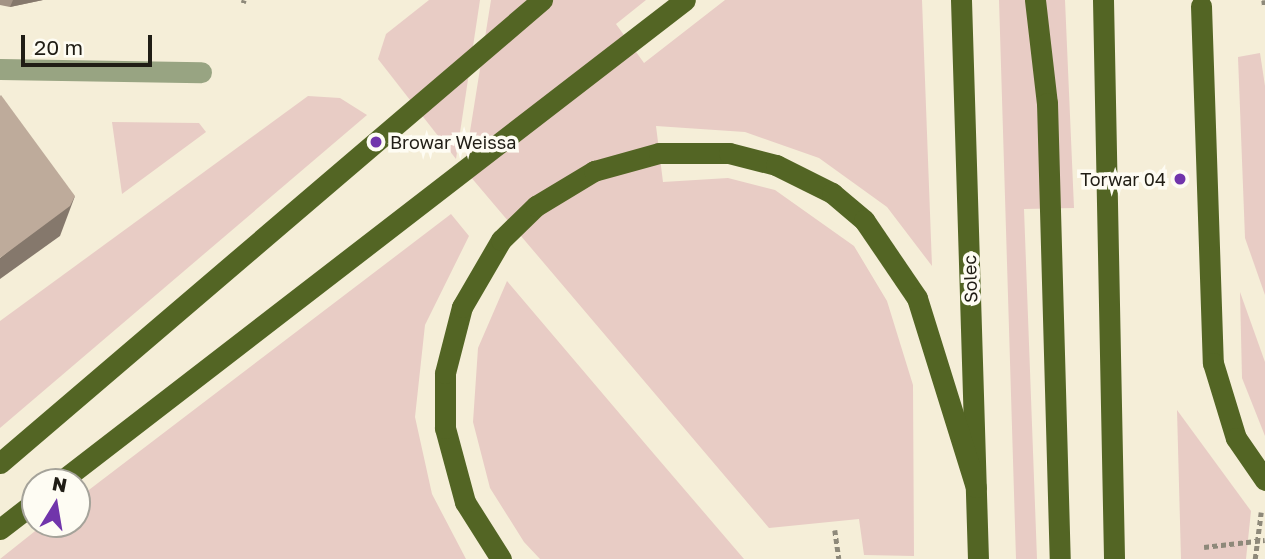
<!DOCTYPE html>
<html>
<head>
<meta charset="utf-8">
<style>
	body { margin:0 }
	#map { position:relative; width:1265px; height:559px; overflow:hidden; background:#f5eed8; font-family:"Golos Text",sans-serif }
	div>[style] { position:absolute }
	.green>* { inset:0; background:#e8ccc5 }
	.path>* { height:4.5px; margin-top:-2.25px; transform-origin:0; background:repeating-linear-gradient(90deg,#8e897a 0 5px,transparent 0 8.5px) }
	.minor>* { height:21px; margin:-10.5px; padding:0 10.5px; transform-origin:10.5px; border-radius:10.5px; background:#98a482 }
	.major>* { height:21px; margin:-10.5px; padding:0 10.5px; transform-origin:10.5px; border-radius:10.5px; background:#536524 }
	.path-bridge>* { height:4.5px; margin-top:-2.25px; transform-origin:0; background:repeating-linear-gradient(90deg,#8e897a 0 5px,transparent 0 8.5px) }
	.major-bridge>* { height:21px; margin:-10.5px; padding:0 10.5px; transform-origin:10.5px; border-radius:10.5px; background:#536524 }
	.wall>* { inset:0; background:#a39385 }
	.shaded-wall>* { inset:0; background:#85786c }
	.building>* { inset:0; background:#beab9b }
	.dots>* { width:19px; height:19px; translate:-50% -50%; box-sizing:border-box; border:4px solid #fefcf3; border-radius:50% }
	span { translate:-50% -50%; white-space:nowrap; text-align:center; line-height:1.15; -webkit-text-stroke:7px #fefcf3; paint-order:stroke }
	.poi-label { font-size:18px; color:#201d15 }
	.left { translate:0 -50%; text-align:left }
	.right { translate:-100% -50%; text-align:right }
	.street-label { font-size:18px; color:#201d15 }
	.north { position:absolute; left:21px; top:468px; width:70px; height:70px; box-sizing:border-box; background:#fefcf3; border:2px solid #a5a39a; border-radius:50%; rotate:11deg; font-size:19px; font-weight:700; line-height:28px; text-align:center; color:#201d15 }
	.north::after { content:''; display:block; margin:auto; width:24px; height:32px; background:#7135ab; clip-path:polygon(50% 0,100% 100%,50% 72%,0 100%) }
	.scale { position:absolute; left:21px; top:35px; width:131px; height:32px; box-sizing:border-box; border:4px solid #201d15; border-top:0; padding-left:9px; font-size:21px; line-height:24px; white-space:nowrap; color:#201d15; -webkit-text-stroke:5px #fefcf3; paint-order:stroke }
</style>
</head>
<body>
<div id="map">
	<div class="green">
		<div style="clip-path:polygon(429px 0,480px 0,456px 159px,378px 59px,386px 34px)"></div>
		<div style="clip-path:polygon(491px 0,646px 0,616px 24px,644px 63px,725px 0,922px 0,932px 266px,887px 207px,819px 158px,745px 132px,656px 126px,663px 182px,728px 178px,775px 190px,854px 246px,887px 301px,913px 385px,914px 556px,864px 555px,859px 519px,769px 528px,464px 169px)"></div>
		<div style="clip-path:polygon(999px 0,1065px 0,1074px 208px,1024px 209px,1037px 559px,1016px 559px)"></div>
		<div style="clip-path:polygon(1260px 53px,1265px 86px,1265px 295px,1245px 238px,1238px 57px)"></div>
		<div style="clip-path:polygon(308px 96px,340px 98px,367px 115px,0 428px,0 321px)"></div>
		<div style="clip-path:polygon(112px 122px,199px 123px,206px 132px,122px 194px)"></div>
		<div style="clip-path:polygon(451px 214px,469px 236px,425px 325px,415px 417px,432px 494px,466px 559px,0 559px,44px 524px,77px 524px,77px 499px)"></div>
		<div style="clip-path:polygon(507px 281px,648px 447px,744px 559px,540px 559px,524px 542px,490px 488px,473px 422px,478px 348px)"></div>
		<div style="clip-path:polygon(1240px 292px,1265px 362px,1265px 436px,1242px 378px)"></div>
		<div style="clip-path:polygon(1177px 410px,1251px 511px,1246px 559px,1181px 559px)"></div>
	</div>
	<div class="path">
		<div style="left:1264px;top:0;width:8px;rotate:83deg"></div>
		<div style="left:243px;top:3px;width:3px;rotate:-72deg"></div>
		<div style="left:835px;top:530px;width:29px;rotate:82deg"></div>
		<div style="left:1255px;top:559px;width:47px;rotate:-82.7deg"></div>
	</div>
	<div class="minor">
		<div style="left:0;top:69px;width:201px;rotate:0.9deg"></div>
	</div>
	<div class="major">
		<div style="left:961px;top:0;width:559px;rotate:88.26deg"></div>
		<div style="left:1035px;top:0;width:104px;rotate:83.4deg"></div>
		<div style="left:1047px;top:103px;width:456px;rotate:88.4deg"></div>
		<div style="left:1103px;top:0;width:559px;rotate:88.87deg"></div>
		<div style="left:0;top:463px;width:713px;rotate:-40.51deg"></div>
		<div style="left:60px;top:482px;width:789px;rotate:-37.64deg"></div>
		<div style="left:0;top:529px;width:44px;rotate:-37.6deg"></div>
		<div style="left:501px;top:559px;width:67px;rotate:-122.3deg"></div>
		<div style="left:465px;top:502px;width:77px;rotate:-105.1deg"></div>
		<div style="left:445px;top:428px;width:55px;rotate:-90deg"></div>
		<div style="left:445px;top:373px;width:68px;rotate:-75.6deg"></div>
		<div style="left:462px;top:307px;width:78px;rotate:-59.8deg"></div>
		<div style="left:501px;top:240px;width:49px;rotate:-44.2deg"></div>
		<div style="left:536px;top:206px;width:68px;rotate:-31.1deg"></div>
		<div style="left:594px;top:171px;width:67px;rotate:-15.5deg"></div>
		<div style="left:659px;top:153px;width:70px"></div>
		<div style="left:729px;top:153px;width:49px;rotate:14.3deg"></div>
		<div style="left:776px;top:165px;width:63px;rotate:26.6deg"></div>
		<div style="left:832px;top:193px;width:42px;rotate:40.2deg"></div>
		<div style="left:864px;top:220px;width:94px;rotate:55.8deg"></div>
		<div style="left:917px;top:298px;width:198px;rotate:72.7deg"></div>
	</div>
	<div class="path-bridge">
		<div style="left:1204px;top:547px;width:61px;rotate:-6.5deg"></div>
	</div>
	<div class="major-bridge">
		<div style="left:1201px;top:6px;width:357px;rotate:88.1deg"></div>
		<div style="left:1213px;top:363px;width:78px;rotate:73deg"></div>
		<div style="left:1236px;top:438px;width:51px;rotate:55.4deg"></div>
	</div>
	<div class="wall">
		<div style="clip-path:polygon(0 0,43px 0,10px 7px,0 5px)"></div>
	</div>
	<div class="shaded-wall">
		<div style="clip-path:polygon(13px 0,43px 0,10px 7px)"></div>
		<div style="clip-path:polygon(75px 196px,60px 236px,0 279px,0 258px)"></div>
	</div>
	<div class="building">
		<div style="clip-path:polygon(1px 95px,75px 196px,70px 206px,0 258px,0 96px)"></div>
	</div>
	<div class="dots">
		<div style="left:376px;top:142px;background:#7135ab"></div>
		<div style="left:1180px;top:179px;background:#7135ab"></div>
	</div>
	<div class="poi-label">
		<span class="left" style="left:390px;top:142px">Browar Weissa</span>
		<span class="right" style="left:1166px;top:179px">Torwar 04</span>
	</div>
	<div class="street-label">
		<span style="left:970px;top:279px;rotate:-92deg">Solec</span>
	</div>
	<div class="north">N</div>
	<div class="scale">20 m</div>
</div>
</body>
</html>
